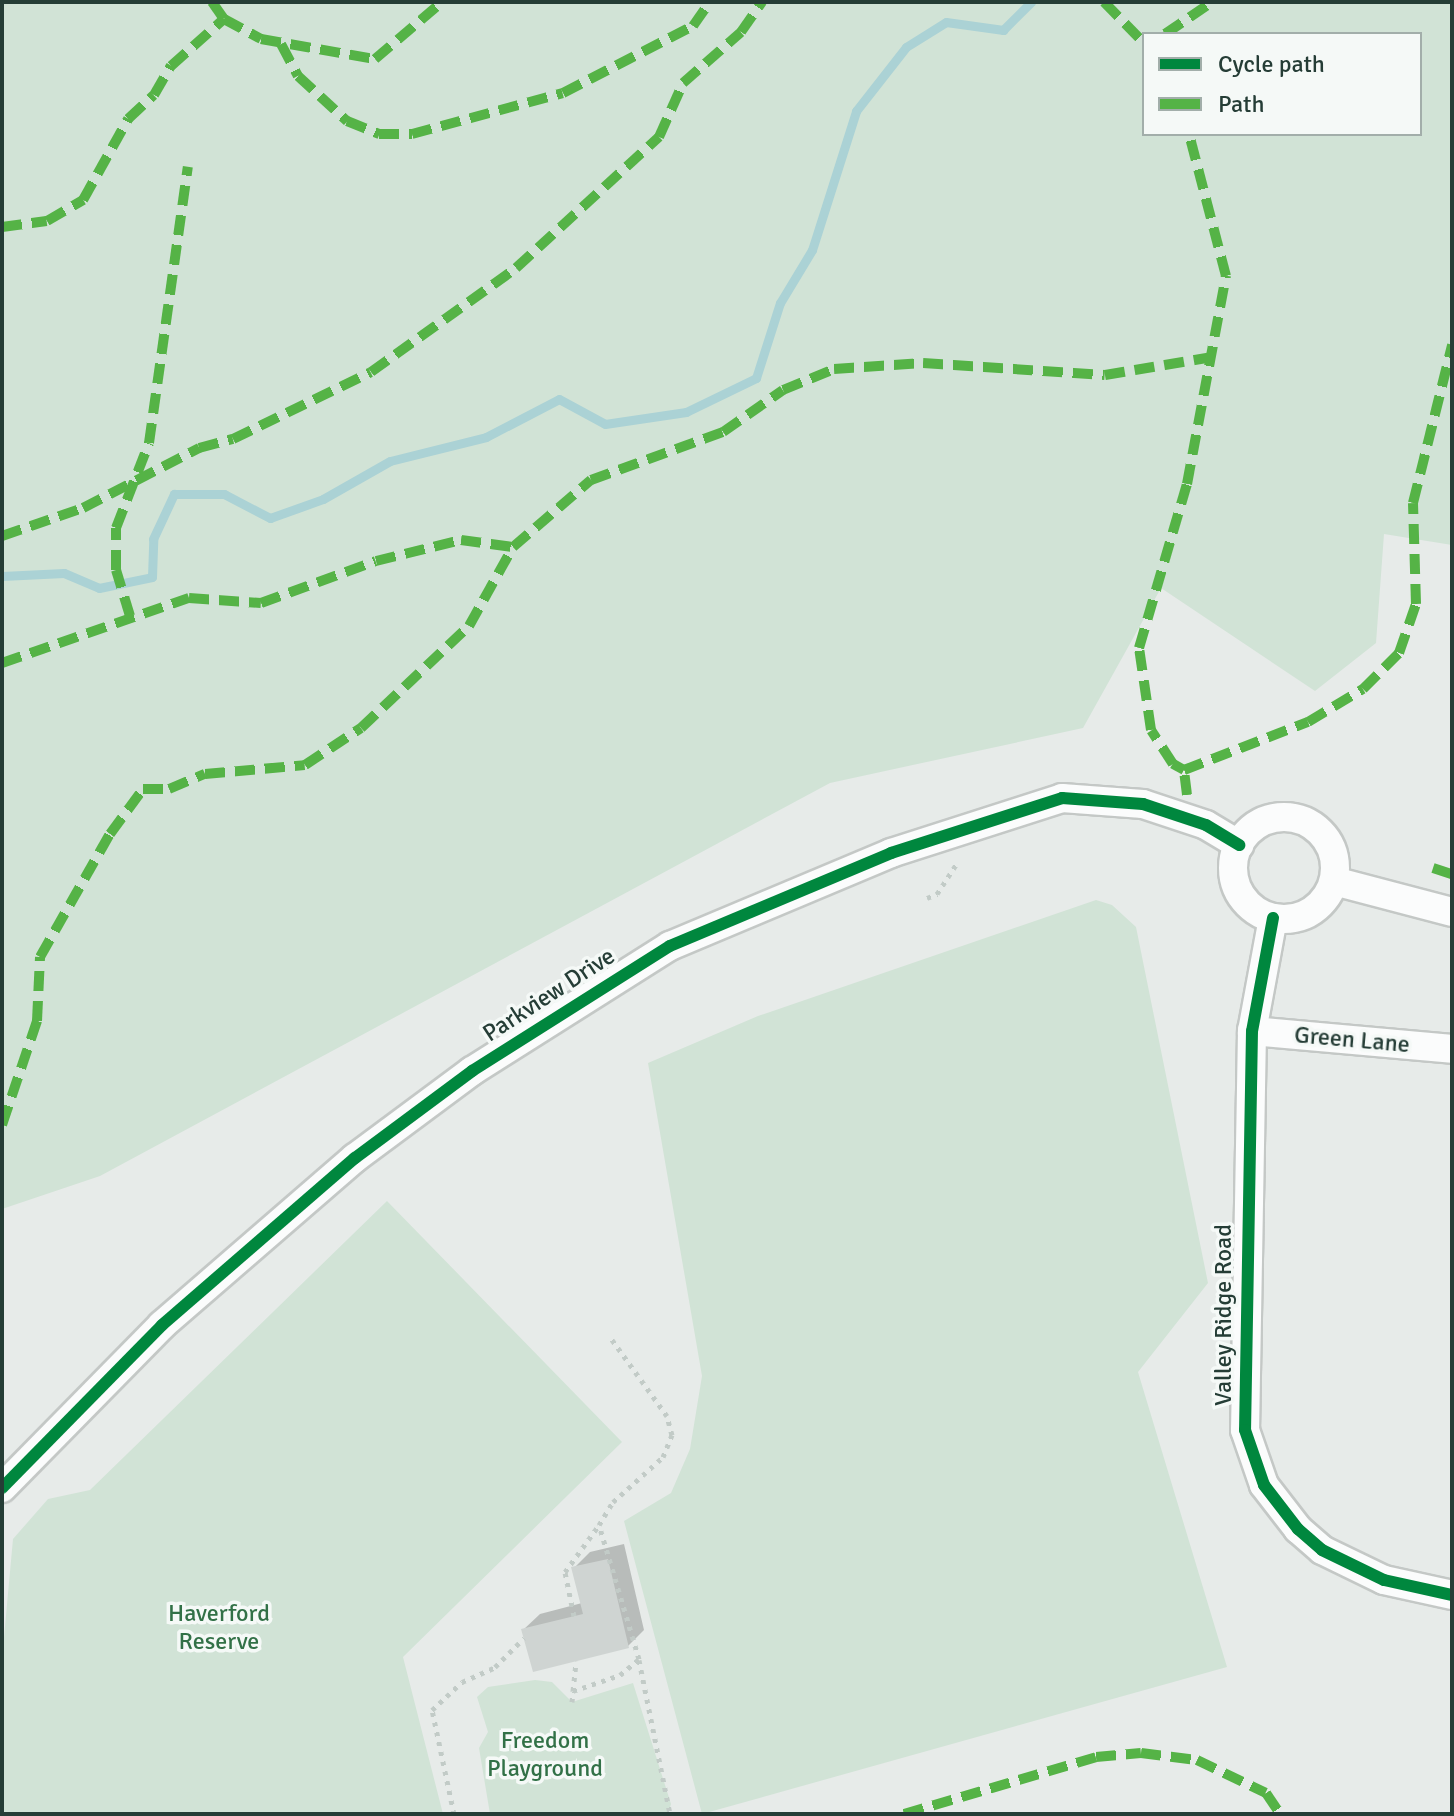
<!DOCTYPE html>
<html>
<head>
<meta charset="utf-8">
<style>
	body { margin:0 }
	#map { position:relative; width:1454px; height:1816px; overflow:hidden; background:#e7ebe9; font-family:Signika,sans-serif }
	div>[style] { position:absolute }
	.green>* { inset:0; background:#d1e3d6 }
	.shadow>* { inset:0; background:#0003 }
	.stream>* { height:9px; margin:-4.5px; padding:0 4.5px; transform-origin:4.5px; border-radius:4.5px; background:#abd2d5 }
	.building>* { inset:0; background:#cfd4d2 }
	.path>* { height:5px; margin-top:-2.5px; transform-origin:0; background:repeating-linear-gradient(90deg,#c2cbc7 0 4px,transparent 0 10px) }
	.roads { filter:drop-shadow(2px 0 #c4c8c6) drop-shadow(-2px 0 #c4c8c6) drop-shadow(0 2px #c4c8c6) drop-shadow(0 -2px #c4c8c6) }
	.minor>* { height:28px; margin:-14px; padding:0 14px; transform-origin:14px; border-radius:14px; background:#fbfcfc }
	.minor>.ring { margin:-14px; padding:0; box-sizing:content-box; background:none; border:28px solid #fbfcfc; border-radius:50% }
	.quiet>* { height:10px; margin-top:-5px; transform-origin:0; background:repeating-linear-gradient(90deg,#55b346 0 20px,transparent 0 30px) }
	.cycleway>* { height:12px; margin:-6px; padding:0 6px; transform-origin:6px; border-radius:6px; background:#00873e }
	span { translate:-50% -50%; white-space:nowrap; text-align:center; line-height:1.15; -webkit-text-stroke:7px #f5f9f7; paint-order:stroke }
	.street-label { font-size:24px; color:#253d36 }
	.park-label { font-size:24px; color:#327147 }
	.frame { position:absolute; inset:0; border:4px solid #253d36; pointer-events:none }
	.legend { position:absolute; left:1142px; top:32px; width:280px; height:104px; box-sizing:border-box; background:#f5f9f7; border:2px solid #a2aeaa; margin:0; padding:10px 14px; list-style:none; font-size:24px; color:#253d36 }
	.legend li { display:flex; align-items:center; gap:16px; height:40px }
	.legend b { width:40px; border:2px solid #a2aeaa }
</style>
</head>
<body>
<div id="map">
	<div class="green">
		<div style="clip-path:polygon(evenodd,2px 2px,1452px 2px,1452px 545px,1384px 534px,1376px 643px,1315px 691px,1161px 588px,1083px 728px,830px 783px,100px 1176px,2px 1209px,2px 2px,1420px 34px,1420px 134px,1144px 134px,1144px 34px,1420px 34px)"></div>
		<div style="clip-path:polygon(1096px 900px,1112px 905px,1136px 927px,1208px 1283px,1138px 1372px,1227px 1667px,702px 1814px,624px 1521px,671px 1493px,690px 1449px,702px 1376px,648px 1063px,758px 1016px)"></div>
		<div style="clip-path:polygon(387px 1201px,622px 1442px,403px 1657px,443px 1814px,2px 1814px,2px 1659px,13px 1539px,48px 1499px,90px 1490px)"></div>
		<div style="clip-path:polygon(535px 1680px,552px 1682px,572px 1702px,633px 1683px,671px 1804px,668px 1814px,490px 1814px,479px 1748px,488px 1732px,477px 1697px,488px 1687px)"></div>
	</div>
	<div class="shadow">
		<div style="clip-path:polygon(624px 1544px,644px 1630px,628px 1646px,523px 1630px,540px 1614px,582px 1603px,574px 1568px,590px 1552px)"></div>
	</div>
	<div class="stream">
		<div style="left:2px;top:576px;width:62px;rotate:-2.8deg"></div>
		<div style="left:64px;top:573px;width:38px;rotate:23deg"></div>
		<div style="left:99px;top:588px;width:54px;rotate:-11.7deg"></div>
		<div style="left:152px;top:577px;width:38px;rotate:-88deg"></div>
		<div style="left:153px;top:539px;width:50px;rotate:-65deg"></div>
		<div style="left:174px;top:494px;width:50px"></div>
		<div style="left:224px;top:494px;width:52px;rotate:27.6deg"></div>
		<div style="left:270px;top:518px;width:56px;rotate:-19.7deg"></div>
		<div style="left:323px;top:499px;width:77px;rotate:-29.6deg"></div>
		<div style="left:390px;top:461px;width:99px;rotate:-14deg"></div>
		<div style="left:486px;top:437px;width:82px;rotate:-27.5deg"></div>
		<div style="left:559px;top:399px;width:52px;rotate:28.5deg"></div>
		<div style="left:605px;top:424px;width:82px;rotate:-8.4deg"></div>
		<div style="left:686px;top:412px;width:78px;rotate:-25.9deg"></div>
		<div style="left:756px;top:378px;width:79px;rotate:-72.3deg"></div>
		<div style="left:780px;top:303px;width:62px;rotate:-58.9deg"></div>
		<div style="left:812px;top:250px;width:146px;rotate:-72.4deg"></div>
		<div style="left:856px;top:111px;width:81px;rotate:-52deg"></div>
		<div style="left:906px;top:47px;width:47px;rotate:-32deg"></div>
		<div style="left:946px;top:22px;width:58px;rotate:8deg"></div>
		<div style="left:1003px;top:30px;width:40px;rotate:-45deg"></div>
	</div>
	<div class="building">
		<div style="clip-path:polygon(608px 1559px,629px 1648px,533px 1672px,521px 1629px,583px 1614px,571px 1567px)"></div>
	</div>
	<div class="path">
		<div style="left:927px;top:898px;width:11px;rotate:-22deg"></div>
		<div style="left:937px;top:894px;width:37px;rotate:-57deg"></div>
		<div style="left:574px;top:1616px;width:45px;rotate:-101.6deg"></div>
		<div style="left:565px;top:1572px;width:58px;rotate:-54.1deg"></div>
		<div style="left:639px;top:1660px;width:157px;rotate:78.6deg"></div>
		<div style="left:573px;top:1691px;width:30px;rotate:-84deg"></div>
		<div style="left:572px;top:1702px;width:11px;rotate:-85deg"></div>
		<div style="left:573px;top:1691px;width:50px;rotate:-18.8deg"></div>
		<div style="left:620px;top:1675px;width:25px;rotate:-40deg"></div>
		<div style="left:639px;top:1659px;width:140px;rotate:-106.6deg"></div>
		<div style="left:599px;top:1525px;width:27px;rotate:-59deg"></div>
		<div style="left:613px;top:1502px;width:67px;rotate:-42deg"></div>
		<div style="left:663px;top:1457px;width:24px;rotate:-68deg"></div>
		<div style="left:672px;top:1435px;width:20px;rotate:-105deg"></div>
		<div style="left:667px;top:1416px;width:97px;rotate:-125.8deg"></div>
		<div style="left:454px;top:1814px;width:106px;rotate:-101.9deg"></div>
		<div style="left:432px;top:1710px;width:41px;rotate:-43deg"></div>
		<div style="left:462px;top:1682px;width:36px;rotate:-24deg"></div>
		<div style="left:495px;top:1667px;width:41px;rotate:-45deg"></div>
	</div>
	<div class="roads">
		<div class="minor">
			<div class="ring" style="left:1233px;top:817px;width:74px;height:74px"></div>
			<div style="left:1334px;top:881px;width:122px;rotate:14.7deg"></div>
			<div style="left:1273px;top:918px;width:115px;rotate:100.5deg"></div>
			<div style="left:1252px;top:1031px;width:399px;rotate:91deg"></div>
			<div style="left:1245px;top:1430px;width:58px;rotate:70.9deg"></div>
			<div style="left:1264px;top:1485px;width:56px;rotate:52.3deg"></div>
			<div style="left:1298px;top:1529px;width:32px;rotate:41deg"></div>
			<div style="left:1322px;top:1550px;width:69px;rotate:25.8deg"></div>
			<div style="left:1384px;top:1580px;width:70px;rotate:12.4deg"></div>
			<div style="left:1252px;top:1031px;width:201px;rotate:5.1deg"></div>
			<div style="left:2px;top:1488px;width:228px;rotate:-45.5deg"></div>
			<div style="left:162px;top:1325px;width:255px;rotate:-40.9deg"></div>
			<div style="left:355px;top:1158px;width:146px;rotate:-36.6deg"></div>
			<div style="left:472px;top:1071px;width:234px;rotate:-32.3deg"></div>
			<div style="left:670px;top:946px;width:240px;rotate:-22.8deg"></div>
			<div style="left:891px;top:853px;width:180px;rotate:-17.8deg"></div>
			<div style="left:1062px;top:798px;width:81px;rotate:4.2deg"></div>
			<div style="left:1143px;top:804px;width:66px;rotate:18.4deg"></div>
			<div style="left:1206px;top:825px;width:39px;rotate:31deg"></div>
		</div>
	</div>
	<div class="quiet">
		<div style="left:212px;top:2px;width:21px;rotate:55deg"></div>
		<div style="left:224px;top:19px;width:42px;rotate:28.4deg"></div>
		<div style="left:261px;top:39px;width:116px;rotate:10deg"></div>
		<div style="left:375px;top:59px;width:88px;rotate:-40.4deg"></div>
		<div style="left:1104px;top:2px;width:57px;rotate:45.7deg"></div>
		<div style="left:1165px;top:34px;width:57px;rotate:-34.2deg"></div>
		<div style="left:281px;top:44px;width:36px;rotate:62deg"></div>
		<div style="left:298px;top:76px;width:67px;rotate:42.6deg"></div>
		<div style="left:347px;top:121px;width:35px;rotate:22deg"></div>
		<div style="left:379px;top:134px;width:33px"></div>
		<div style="left:412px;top:134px;width:156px;rotate:-15.2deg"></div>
		<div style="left:563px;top:93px;width:146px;rotate:-27.3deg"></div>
		<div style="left:693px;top:26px;width:29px;rotate:-55deg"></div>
		<div style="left:2px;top:227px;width:45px;rotate:-7.6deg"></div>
		<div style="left:47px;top:221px;width:42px;rotate:-30.3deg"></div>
		<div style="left:83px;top:200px;width:93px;rotate:-60.9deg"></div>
		<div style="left:128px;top:119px;width:35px;rotate:-43deg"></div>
		<div style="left:154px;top:95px;width:34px;rotate:-60deg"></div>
		<div style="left:171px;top:66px;width:71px;rotate:-41.6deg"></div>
		<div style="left:2px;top:536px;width:86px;rotate:-19.1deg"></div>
		<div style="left:83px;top:508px;width:131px;rotate:-27.3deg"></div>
		<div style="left:199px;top:448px;width:35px;rotate:-15deg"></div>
		<div style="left:233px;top:439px;width:153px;rotate:-25.9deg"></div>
		<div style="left:371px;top:372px;width:178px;rotate:-35.6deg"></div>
		<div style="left:516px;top:268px;width:194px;rotate:-42.5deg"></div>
		<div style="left:659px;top:137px;width:59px;rotate:-66deg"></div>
		<div style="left:683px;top:83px;width:77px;rotate:-41.3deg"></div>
		<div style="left:741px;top:32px;width:37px;rotate:-55deg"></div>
		<div style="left:130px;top:616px;width:48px;rotate:-106.9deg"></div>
		<div style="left:116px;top:570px;width:42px;rotate:-90deg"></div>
		<div style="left:116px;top:528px;width:91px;rotate:-68.8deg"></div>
		<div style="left:149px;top:443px;width:279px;rotate:-82deg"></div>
		<div style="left:2px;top:663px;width:198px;rotate:-19.2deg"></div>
		<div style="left:189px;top:598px;width:72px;rotate:4deg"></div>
		<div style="left:261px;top:603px;width:122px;rotate:-20.1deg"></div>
		<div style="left:376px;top:561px;width:88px;rotate:-13.9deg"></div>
		<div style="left:461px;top:540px;width:52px;rotate:7.7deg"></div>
		<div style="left:1184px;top:770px;width:133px;rotate:-21.2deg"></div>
		<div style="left:1308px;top:722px;width:64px;rotate:-31deg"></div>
		<div style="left:1363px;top:689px;width:51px;rotate:-45deg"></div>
		<div style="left:1399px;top:653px;width:52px;rotate:-70.9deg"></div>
		<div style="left:1416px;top:604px;width:101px;rotate:-91.7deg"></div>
		<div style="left:1413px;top:503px;width:163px;rotate:-76.1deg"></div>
		<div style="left:1187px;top:795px;width:25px;rotate:-97deg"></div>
		<div style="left:1184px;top:770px;width:13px;rotate:-151deg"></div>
		<div style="left:1173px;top:764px;width:40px;rotate:-122.9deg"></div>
		<div style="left:1151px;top:730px;width:83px;rotate:-98.3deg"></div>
		<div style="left:1139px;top:648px;width:171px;rotate:-73.7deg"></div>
		<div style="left:1187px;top:484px;width:212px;rotate:-79.4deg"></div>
		<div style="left:1226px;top:276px;width:147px;rotate:-104.6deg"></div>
		<div style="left:1433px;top:868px;width:20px;rotate:18deg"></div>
		<div style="left:2px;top:1125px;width:110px;rotate:-71.4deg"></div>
		<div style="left:37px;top:1021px;width:64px;rotate:-87.3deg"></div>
		<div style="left:40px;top:957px;width:142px;rotate:-60.4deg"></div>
		<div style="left:110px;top:834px;width:56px;rotate:-53.7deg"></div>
		<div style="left:143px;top:789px;width:26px"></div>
		<div style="left:169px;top:789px;width:39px;rotate:-23deg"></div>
		<div style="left:205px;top:774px;width:100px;rotate:-5.1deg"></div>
		<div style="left:305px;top:765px;width:67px;rotate:-33.5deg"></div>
		<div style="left:361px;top:728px;width:149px;rotate:-43.4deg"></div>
		<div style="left:469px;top:626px;width:90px;rotate:-60.9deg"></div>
		<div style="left:513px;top:547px;width:103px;rotate:-40.7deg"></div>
		<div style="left:591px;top:480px;width:140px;rotate:-20deg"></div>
		<div style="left:723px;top:432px;width:73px;rotate:-35deg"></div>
		<div style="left:783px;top:390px;width:55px;rotate:-22.4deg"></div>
		<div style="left:834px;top:369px;width:89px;rotate:-3.9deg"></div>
		<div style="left:923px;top:363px;width:182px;rotate:3.8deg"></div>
		<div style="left:1105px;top:375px;width:109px;rotate:-9.5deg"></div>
		<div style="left:904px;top:1814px;width:200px;rotate:-16.5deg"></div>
		<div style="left:1096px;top:1757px;width:45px;rotate:-5.1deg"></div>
		<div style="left:1141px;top:1753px;width:56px;rotate:7.1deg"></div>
		<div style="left:1197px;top:1760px;width:76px;rotate:25.6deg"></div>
		<div style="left:1266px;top:1793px;width:25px;rotate:56deg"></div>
	</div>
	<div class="cycleway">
		<div style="left:1273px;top:918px;width:115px;rotate:100.5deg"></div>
		<div style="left:1252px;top:1031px;width:399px;rotate:91deg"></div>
		<div style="left:1245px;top:1430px;width:58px;rotate:70.9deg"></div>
		<div style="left:1264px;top:1485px;width:56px;rotate:52.3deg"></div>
		<div style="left:1298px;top:1529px;width:32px;rotate:41deg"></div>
		<div style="left:1322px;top:1550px;width:69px;rotate:25.8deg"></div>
		<div style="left:1384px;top:1580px;width:70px;rotate:12.4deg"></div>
		<div style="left:2px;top:1488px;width:228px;rotate:-45.5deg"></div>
		<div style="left:162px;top:1325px;width:255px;rotate:-40.9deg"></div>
		<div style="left:355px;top:1158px;width:146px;rotate:-36.6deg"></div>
		<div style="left:472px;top:1071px;width:234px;rotate:-32.3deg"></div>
		<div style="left:670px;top:946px;width:240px;rotate:-22.8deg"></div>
		<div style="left:891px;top:853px;width:180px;rotate:-17.8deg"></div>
		<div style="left:1062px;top:798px;width:81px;rotate:4.2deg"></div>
		<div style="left:1143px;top:804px;width:66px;rotate:18.4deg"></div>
		<div style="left:1206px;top:825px;width:39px;rotate:31deg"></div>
	</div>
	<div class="street-label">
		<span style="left:549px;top:995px;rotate:-33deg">Parkview Drive</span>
		<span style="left:1352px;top:1040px;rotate:5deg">Green Lane</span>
		<span style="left:1224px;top:1315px;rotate:-90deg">Valley Ridge Road</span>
	</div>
	<div class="park-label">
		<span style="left:219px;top:1628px">Haverford<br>Reserve</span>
		<span style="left:545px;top:1755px">Freedom<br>Playground</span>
	</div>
	<div class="frame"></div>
	<ul class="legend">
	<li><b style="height:10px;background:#00873e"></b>Cycle path</li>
	<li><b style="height:10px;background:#55b346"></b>Path</li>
	</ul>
</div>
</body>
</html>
